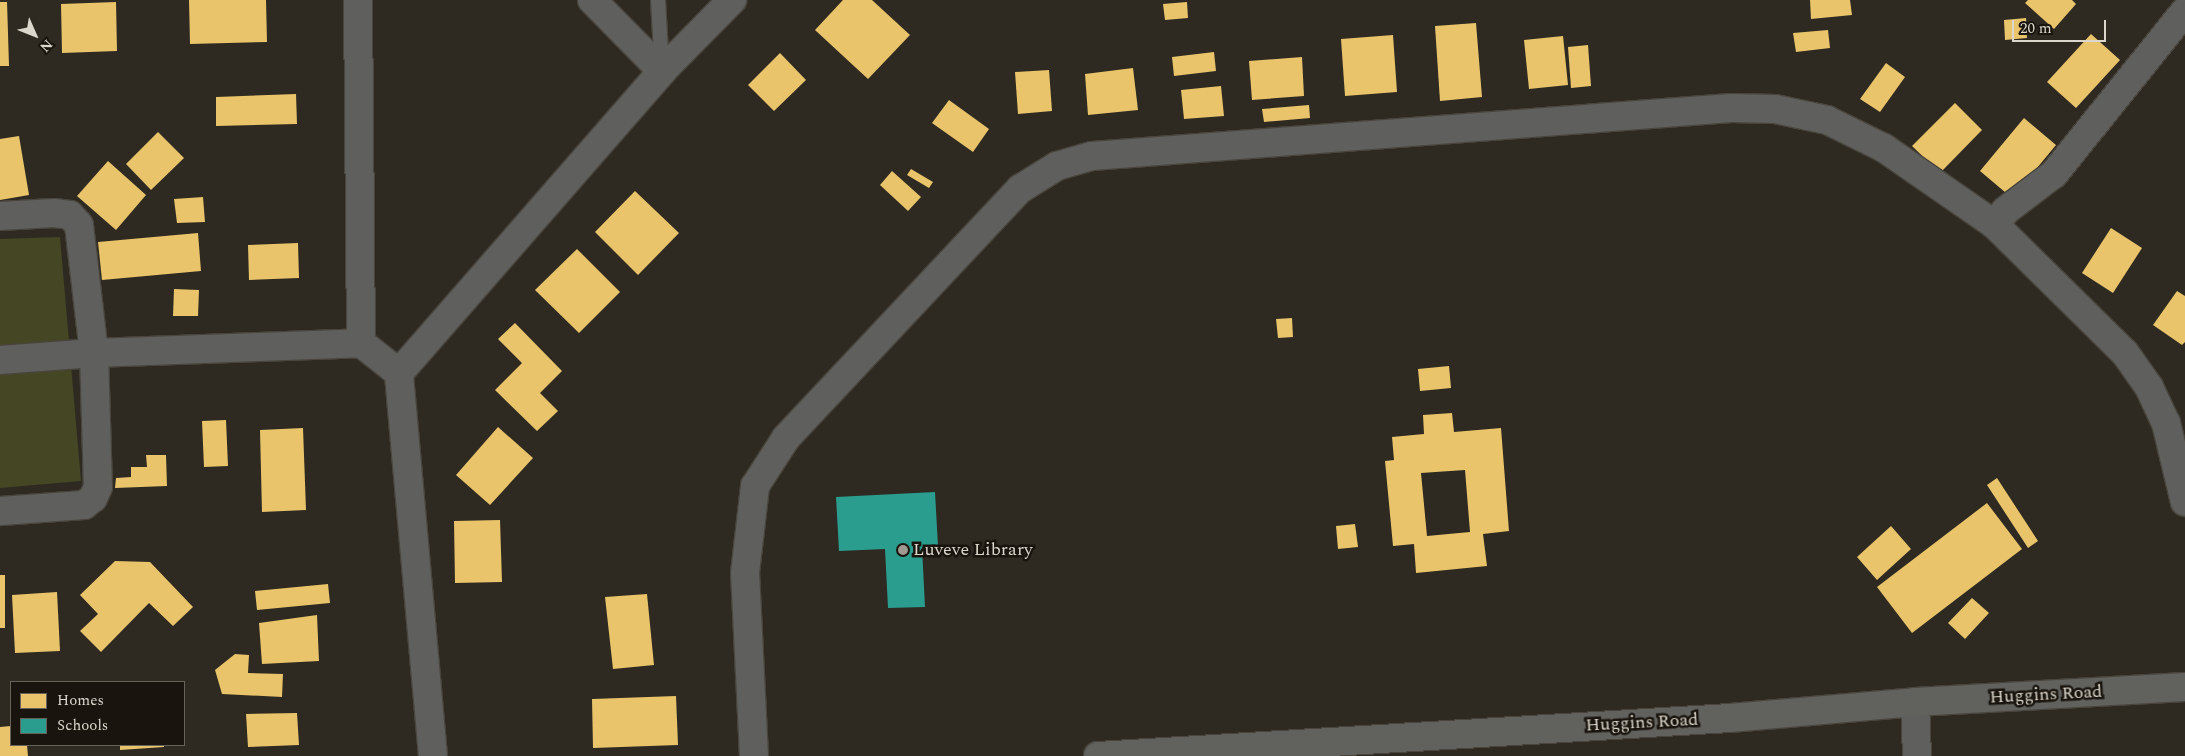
<!DOCTYPE html>
<html>
<head>
<meta charset="utf-8">
<style>
	body { margin:0 }
	#map { position:relative; width:2185px; height:756px; overflow:hidden; background:#2e2a21; font-family:Spectral,serif }
	div>[style] { position:absolute }
	.green>* { inset:0; background:#444624 }
	.homes>* { inset:0; background:#e9c46a }
	.schools>* { inset:0; background:#2a9d8f }
	.roads { filter:drop-shadow(1px 0 #49453d) drop-shadow(-1px 0 #49453d) drop-shadow(0 1px #49453d) drop-shadow(0 -1px #49453d) }
	.lane>* { height:14px; margin:-7px; padding:0 7px; transform-origin:7px; border-radius:7px; background:#5f605d }
	.street>* { height:28px; margin:-14px; padding:0 14px; transform-origin:14px; border-radius:14px; background:#5f605d }
	.secondary>* { height:28px; margin:-14px; padding:0 14px; transform-origin:14px; border-radius:14px; background:#61615e }
	.dots>* { width:14px; height:14px; translate:-50% -50%; box-sizing:border-box; border:2px solid #19150e; border-radius:50% }
	span { translate:-50% -50%; white-space:nowrap; text-align:center; line-height:1.15; -webkit-text-stroke:5px #19150e; paint-order:stroke }
	.poi-label { font-size:18px; color:#dcd7cc }
	.left { translate:0 -50%; text-align:left }
	.street-label { font-size:18px; color:#dcd7cc }
	.legend { position:absolute; left:10px; top:681px; width:175px; height:65px; box-sizing:border-box; background:#19150e; border:1px solid #67635a; margin:0; padding:6px 9px; list-style:none; font-size:15px; color:#dcd7cc }
	.legend li { display:flex; align-items:center; gap:10px; height:25px }
	.legend b { width:25px; border:1px solid #67635a }
	.north { position:absolute; left:10px; top:10px; width:50px; height:50px; -webkit-text-stroke:4px #19150e; paint-order:stroke; rotate:134deg; font-size:14px; font-weight:700; line-height:20px; text-align:center; color:#dcd7cc }
	.north::after { content:''; display:block; margin:auto; width:18px; height:22px; background:#dcd7cc; clip-path:polygon(50% 0,100% 100%,50% 72%,0 100%) }
	.scale { position:absolute; left:2012px; top:20px; width:94px; height:22px; box-sizing:border-box; border:2px solid #dcd7cc; border-top:0; padding-left:6px; font-size:15px; line-height:18px; white-space:nowrap; color:#dcd7cc; -webkit-text-stroke:4px #19150e; paint-order:stroke }
</style>
</head>
<body>
<div id="map">
	<div class="green">
		<div style="clip-path:polygon(60px 237px,81px 481px,0 488px,0 239px)"></div>
	</div>
	<div class="homes">
		<div style="clip-path:polygon(189px 0,266px 0,267px 42px,190px 44px)"></div>
		<div style="clip-path:polygon(843px 0,872px 0,910px 35px,868px 79px,815px 30px)"></div>
		<div style="clip-path:polygon(1810px 0,1850px 0,1852px 15px,1811px 19px)"></div>
		<div style="clip-path:polygon(2028px 0,2072px 0,2076px 4px,2054px 29px,2025px 3px)"></div>
		<div style="clip-path:polygon(0 2px,7px 2px,9px 66px,0 66px)"></div>
		<div style="clip-path:polygon(116px 2px,117px 51px,62px 53px,61px 4px)"></div>
		<div style="clip-path:polygon(1187px 2px,1188px 18px,1165px 20px,1163px 4px)"></div>
		<div style="clip-path:polygon(2026px 18px,2027px 38px,2005px 40px,2004px 20px)"></div>
		<div style="clip-path:polygon(1476px 23px,1482px 97px,1440px 101px,1435px 26px)"></div>
		<div style="clip-path:polygon(1828px 30px,1830px 48px,1796px 52px,1793px 33px)"></div>
		<div style="clip-path:polygon(2091px 34px,2120px 60px,2076px 108px,2047px 82px)"></div>
		<div style="clip-path:polygon(1393px 35px,1397px 92px,1345px 96px,1341px 39px)"></div>
		<div style="clip-path:polygon(1563px 36px,1568px 85px,1529px 89px,1524px 40px)"></div>
		<div style="clip-path:polygon(1588px 45px,1591px 86px,1571px 88px,1568px 47px)"></div>
		<div style="clip-path:polygon(1214px 52px,1216px 71px,1174px 76px,1172px 57px)"></div>
		<div style="clip-path:polygon(780px 53px,806px 80px,774px 111px,748px 85px)"></div>
		<div style="clip-path:polygon(1302px 57px,1304px 96px,1252px 100px,1249px 61px)"></div>
		<div style="clip-path:polygon(1886px 63px,1905px 77px,1880px 112px,1860px 99px)"></div>
		<div style="clip-path:polygon(1133px 68px,1138px 110px,1088px 115px,1085px 74px)"></div>
		<div style="clip-path:polygon(1049px 70px,1052px 111px,1018px 114px,1015px 72px)"></div>
		<div style="clip-path:polygon(1221px 86px,1224px 116px,1184px 119px,1181px 90px)"></div>
		<div style="clip-path:polygon(296px 94px,297px 124px,216px 126px,216px 97px)"></div>
		<div style="clip-path:polygon(949px 100px,989px 129px,973px 152px,932px 123px)"></div>
		<div style="clip-path:polygon(1955px 103px,1982px 130px,1940px 173px,1912px 146px)"></div>
		<div style="clip-path:polygon(1309px 105px,1310px 118px,1264px 122px,1262px 109px)"></div>
		<div style="clip-path:polygon(2024px 118px,2056px 145px,2012px 198px,1980px 171px)"></div>
		<div style="clip-path:polygon(158px 132px,184px 158px,151px 190px,126px 164px)"></div>
		<div style="clip-path:polygon(19px 136px,29px 195px,0 200px,0 139px)"></div>
		<div style="clip-path:polygon(108px 161px,146px 195px,116px 230px,77px 196px)"></div>
		<div style="clip-path:polygon(911px 169px,933px 182px,929px 188px,907px 175px)"></div>
		<div style="clip-path:polygon(892px 171px,921px 197px,908px 211px,880px 185px)"></div>
		<div style="clip-path:polygon(635px 191px,679px 233px,638px 275px,595px 232px)"></div>
		<div style="clip-path:polygon(203px 197px,205px 222px,177px 223px,174px 199px)"></div>
		<div style="clip-path:polygon(2111px 228px,2142px 248px,2113px 293px,2082px 273px)"></div>
		<div style="clip-path:polygon(198px 233px,201px 271px,102px 280px,98px 242px)"></div>
		<div style="clip-path:polygon(298px 243px,299px 278px,249px 280px,248px 245px)"></div>
		<div style="clip-path:polygon(577px 249px,620px 292px,579px 333px,535px 290px)"></div>
		<div style="clip-path:polygon(174px 289px,199px 290px,198px 316px,173px 316px)"></div>
		<div style="clip-path:polygon(2177px 291px,2185px 296px,2185px 342px,2182px 345px,2153px 325px)"></div>
		<div style="clip-path:polygon(1292px 318px,1293px 337px,1278px 338px,1276px 319px)"></div>
		<div style="clip-path:polygon(515px 323px,562px 371px,540px 393px,558px 411px,537px 431px,495px 390px,522px 363px,498px 339px)"></div>
		<div style="clip-path:polygon(1449px 366px,1451px 388px,1420px 391px,1418px 369px)"></div>
		<div style="clip-path:polygon(evenodd,1452px 413px,1454px 432px,1501px 428px,1509px 531px,1483px 534px,1487px 566px,1416px 573px,1414px 544px,1393px 546px,1385px 461px,1394px 460px,1392px 437px,1424px 434px,1423px 415px,1452px 413px,1465px 470px,1470px 532px,1427px 536px,1421px 473px,1465px 470px)"></div>
		<div style="clip-path:polygon(226px 420px,228px 466px,204px 467px,202px 421px)"></div>
		<div style="clip-path:polygon(498px 427px,533px 458px,490px 505px,456px 475px)"></div>
		<div style="clip-path:polygon(303px 428px,306px 510px,262px 512px,260px 430px)"></div>
		<div style="clip-path:polygon(146px 455px,166px 455px,167px 486px,115px 488px,116px 478px,131px 477px,131px 467px,147px 467px)"></div>
		<div style="clip-path:polygon(1997px 478px,2038px 541px,2028px 548px,1987px 485px)"></div>
		<div style="clip-path:polygon(1987px 503px,2022px 549px,1912px 633px,1877px 587px)"></div>
		<div style="clip-path:polygon(500px 520px,502px 582px,455px 583px,454px 521px)"></div>
		<div style="clip-path:polygon(1355px 524px,1358px 547px,1338px 549px,1336px 526px)"></div>
		<div style="clip-path:polygon(1891px 526px,1911px 549px,1877px 580px,1857px 557px)"></div>
		<div style="clip-path:polygon(115px 561px,150px 562px,193px 607px,173px 626px,149px 603px,101px 652px,80px 631px,98px 614px,80px 595px)"></div>
		<div style="clip-path:polygon(0 575px,5px 575px,5px 628px,0 628px)"></div>
		<div style="clip-path:polygon(328px 584px,330px 603px,257px 610px,255px 591px)"></div>
		<div style="clip-path:polygon(57px 592px,60px 651px,15px 653px,12px 595px)"></div>
		<div style="clip-path:polygon(647px 594px,654px 665px,613px 669px,605px 597px)"></div>
		<div style="clip-path:polygon(1972px 598px,1989px 613px,1965px 639px,1948px 623px)"></div>
		<div style="clip-path:polygon(317px 615px,319px 661px,262px 664px,259px 623px)"></div>
		<div style="clip-path:polygon(235px 654px,249px 655px,248px 673px,283px 674px,282px 697px,222px 694px,215px 670px)"></div>
		<div style="clip-path:polygon(676px 696px,678px 745px,593px 748px,592px 699px)"></div>
		<div style="clip-path:polygon(297px 713px,299px 745px,248px 747px,246px 714px)"></div>
		<div style="clip-path:polygon(11px 726px,11px 745px,27px 745px,28px 756px,0 756px,0 727px)"></div>
		<div style="clip-path:polygon(120px 745px,164px 745px,164px 747px,120px 750px)"></div>
	</div>
	<div class="schools">
		<div style="clip-path:polygon(935px 492px,938px 546px,922px 547px,925px 607px,888px 608px,885px 549px,839px 551px,836px 497px)"></div>
	</div>
	<div class="roads">
		<div class="lane">
			<div style="left:658px;top:0;width:69px;rotate:86.7deg"></div>
		</div>
		<div class="street">
			<div style="left:358px;top:0;width:343px;rotate:89.5deg"></div>
			<div style="left:592px;top:0;width:100px;rotate:45.4deg"></div>
			<div style="left:0;top:216px;width:54px;rotate:-3.2deg"></div>
			<div style="left:54px;top:213px;width:16px;rotate:7deg"></div>
			<div style="left:70px;top:215px;width:13px;rotate:48deg"></div>
			<div style="left:79px;top:225px;width:129px;rotate:83.3deg"></div>
			<div style="left:94px;top:353px;width:134px;rotate:88.3deg"></div>
			<div style="left:98px;top:487px;width:12px;rotate:114deg"></div>
			<div style="left:93px;top:498px;width:11px;rotate:142deg"></div>
			<div style="left:84px;top:505px;width:84px;rotate:175.9deg"></div>
			<div style="left:1995px;top:225px;width:17px;rotate:-54deg"></div>
			<div style="left:2005px;top:211px;width:61px;rotate:-37.1deg"></div>
			<div style="left:2054px;top:174px;width:209px;rotate:-51.2deg"></div>
			<div style="left:0;top:360px;width:94px;rotate:-4.3deg"></div>
			<div style="left:94px;top:353px;width:267px;rotate:-2.1deg"></div>
			<div style="left:361px;top:343px;width:48px;rotate:38.3deg"></div>
			<div style="left:1915px;top:702px;width:54px;rotate:87.9deg"></div>
			<div style="left:433px;top:756px;width:385px;rotate:-95.1deg"></div>
			<div style="left:399px;top:373px;width:400px;rotate:-48.9deg"></div>
			<div style="left:662px;top:71px;width:100px;rotate:-45.4deg"></div>
			<div style="left:754px;top:756px;width:183px;rotate:-92.8deg"></div>
			<div style="left:745px;top:573px;width:88px;rotate:-83.4deg"></div>
			<div style="left:755px;top:486px;width:57px;rotate:-57.1deg"></div>
			<div style="left:786px;top:438px;width:342px;rotate:-46.8deg"></div>
			<div style="left:1020px;top:189px;width:44px;rotate:-31.9deg"></div>
			<div style="left:1057px;top:166px;width:36px;rotate:-16deg"></div>
			<div style="left:1092px;top:156px;width:641px;rotate:-4.3deg"></div>
			<div style="left:1731px;top:108px;width:44px;rotate:1.3deg"></div>
			<div style="left:1775px;top:109px;width:53px;rotate:11.9deg"></div>
			<div style="left:1827px;top:120px;width:64px;rotate:26.2deg"></div>
			<div style="left:1884px;top:148px;width:135px;rotate:34.7deg"></div>
			<div style="left:1995px;top:225px;width:182px;rotate:44.6deg"></div>
			<div style="left:2125px;top:353px;width:42px;rotate:54.8deg"></div>
			<div style="left:2149px;top:387px;width:40px;rotate:65deg"></div>
			<div style="left:2166px;top:423px;width:81px;rotate:76.5deg"></div>
		</div>
		<div class="secondary">
			<div style="left:1098px;top:756px;width:633px;rotate:-3.44deg"></div>
			<div style="left:1730px;top:718px;width:186px;rotate:-4.9deg"></div>
			<div style="left:1915px;top:702px;width:270px;rotate:-3.2deg"></div>
		</div>
	</div>
	<div class="dots">
		<div style="left:903px;top:550px;background:#9f9a90"></div>
	</div>
	<div class="poi-label">
		<span class="left" style="left:913px;top:550px">Luveve Library</span>
	</div>
	<div class="street-label">
		<span style="left:2046px;top:695px;rotate:-3deg">Huggins Road</span>
		<span style="left:1642px;top:723px;rotate:-3deg">Huggins Road</span>
	</div>
	<ul class="legend">
	<li><b style="height:14px;background:#e9c46a"></b>Homes</li>
	<li><b style="height:14px;background:#2a9d8f"></b>Schools</li>
	</ul>
	<div class="north">N</div>
	<div class="scale">20 m</div>
</div>
</body>
</html>
